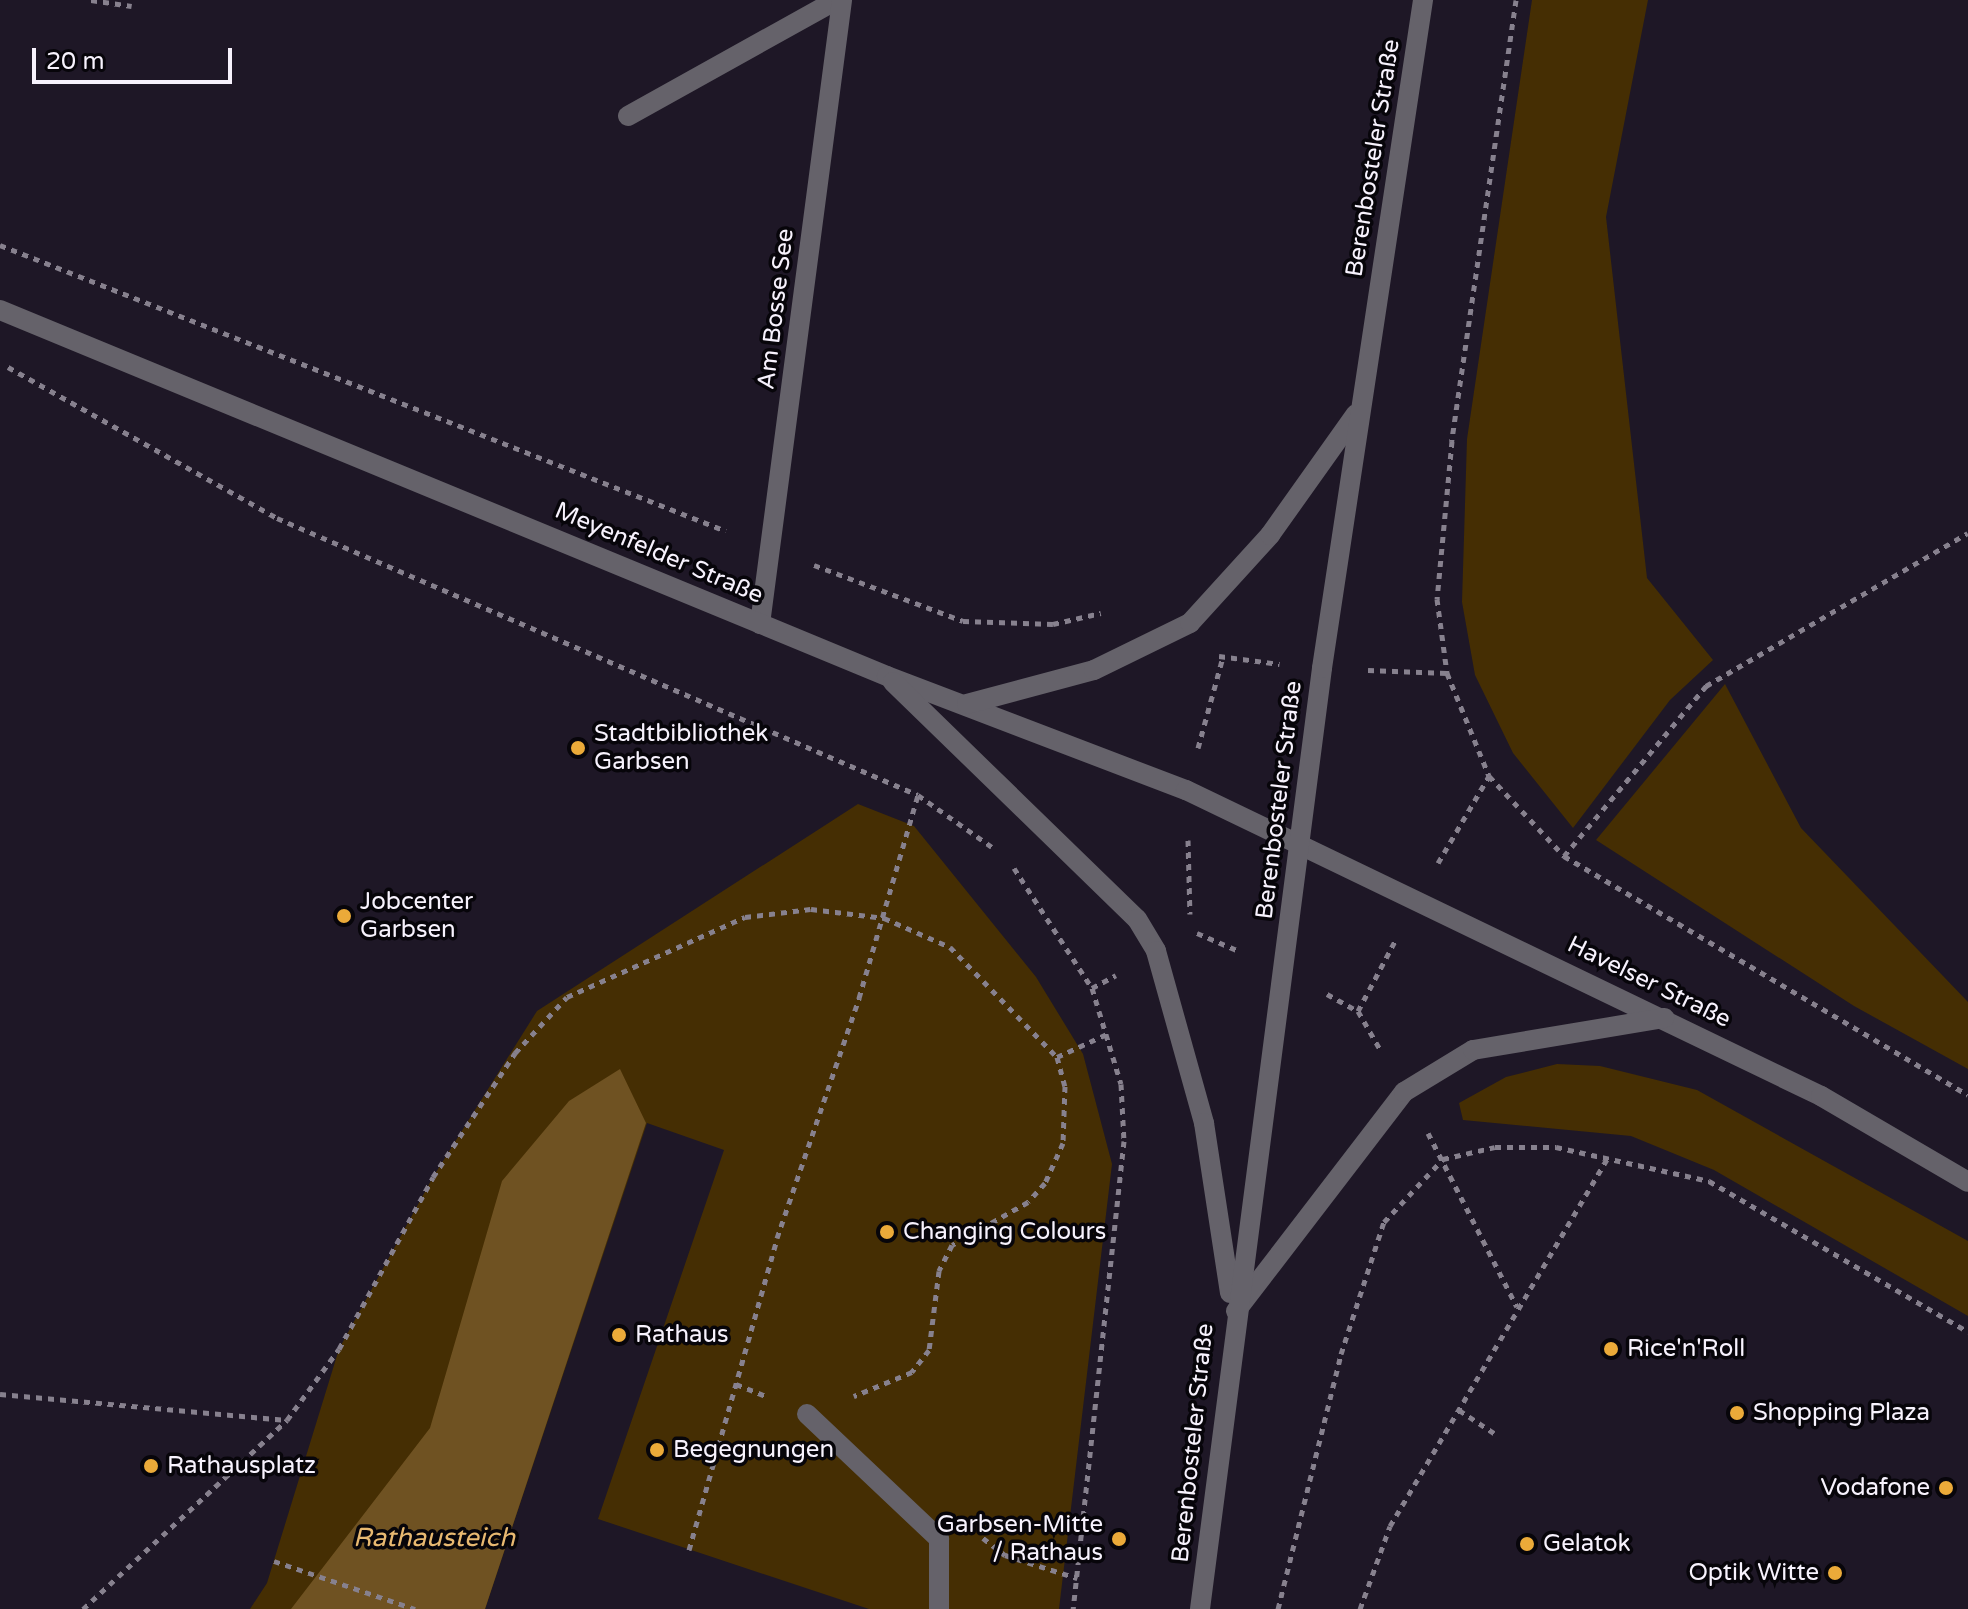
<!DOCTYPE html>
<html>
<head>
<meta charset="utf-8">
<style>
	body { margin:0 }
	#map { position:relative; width:1968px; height:1609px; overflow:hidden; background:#1e1726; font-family:"Varela Round",sans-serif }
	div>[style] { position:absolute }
	.green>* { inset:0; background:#452e03 }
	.water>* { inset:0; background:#6f5222 }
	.path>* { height:5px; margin-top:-2.5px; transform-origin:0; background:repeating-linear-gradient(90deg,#87818e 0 6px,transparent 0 12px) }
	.service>* { height:20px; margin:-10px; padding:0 10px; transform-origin:10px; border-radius:10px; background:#65626a }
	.tertiary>* { height:20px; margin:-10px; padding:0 10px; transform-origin:10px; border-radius:10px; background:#65626a }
	.dots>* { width:22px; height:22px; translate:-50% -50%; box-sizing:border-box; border:4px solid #07050a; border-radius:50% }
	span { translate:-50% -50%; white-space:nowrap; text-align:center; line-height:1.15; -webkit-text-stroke:7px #07050a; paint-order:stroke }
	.street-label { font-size:24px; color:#f7f2fd }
	.poi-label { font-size:24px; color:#f7f2fd }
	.left { translate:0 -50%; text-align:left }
	.right { translate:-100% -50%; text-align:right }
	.water-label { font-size:26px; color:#e8b971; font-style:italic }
	.scale { position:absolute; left:32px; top:48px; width:200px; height:36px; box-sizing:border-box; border:4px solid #f7f2fd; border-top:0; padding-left:10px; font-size:24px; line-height:28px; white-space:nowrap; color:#f7f2fd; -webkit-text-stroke:6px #07050a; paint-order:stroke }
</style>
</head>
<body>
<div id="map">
	<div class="green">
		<div style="clip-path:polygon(1532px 0,1648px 0,1606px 217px,1647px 578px,1713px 660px,1670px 700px,1573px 828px,1513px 753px,1475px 675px,1462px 602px,1467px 439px)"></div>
		<div style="clip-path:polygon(1725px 684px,1801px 828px,1968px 1002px,1968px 1069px,1854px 1006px,1596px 840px)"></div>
		<div style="clip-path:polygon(858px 804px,914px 826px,1036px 977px,1083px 1054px,1112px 1164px,1059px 1609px,869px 1609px,598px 1519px,724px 1150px,647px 1123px,485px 1609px,250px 1609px,267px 1583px,339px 1349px,433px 1177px,537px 1011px)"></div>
		<div style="clip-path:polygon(1557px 1064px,1600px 1066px,1697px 1090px,1968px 1241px,1968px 1316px,1714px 1170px,1631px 1136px,1463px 1120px,1459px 1103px,1506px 1077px)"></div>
	</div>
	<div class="water">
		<div style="clip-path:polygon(620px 1069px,646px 1123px,485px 1609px,291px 1609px,430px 1428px,502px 1181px,569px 1101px)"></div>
	</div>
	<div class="path">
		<div style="left:91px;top:0;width:41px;rotate:8.3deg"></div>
		<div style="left:1516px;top:0;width:446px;rotate:98.3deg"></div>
		<div style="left:1452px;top:441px;width:159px;rotate:95.4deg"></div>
		<div style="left:1437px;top:599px;width:75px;rotate:82.3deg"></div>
		<div style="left:1447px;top:673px;width:111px;rotate:67.8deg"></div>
		<div style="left:1489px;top:776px;width:110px;rotate:46.8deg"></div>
		<div style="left:1564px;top:856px;width:469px;rotate:30.6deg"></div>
		<div style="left:0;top:245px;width:780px;rotate:21.5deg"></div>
		<div style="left:8px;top:367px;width:308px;rotate:29.3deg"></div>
		<div style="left:277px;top:518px;width:698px;rotate:23.37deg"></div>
		<div style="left:918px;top:795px;width:90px;rotate:35.1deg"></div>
		<div style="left:814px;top:565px;width:159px;rotate:20.6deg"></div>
		<div style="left:963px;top:621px;width:90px;rotate:1.9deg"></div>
		<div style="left:1053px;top:624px;width:49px;rotate:-12.9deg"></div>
		<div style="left:1219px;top:656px;width:61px;rotate:7.6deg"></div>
		<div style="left:1368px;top:670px;width:79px;rotate:2.2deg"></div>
		<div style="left:1198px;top:748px;width:91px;rotate:-74.7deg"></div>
		<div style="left:1188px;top:840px;width:74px;rotate:88.5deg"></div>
		<div style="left:1564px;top:856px;width:222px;rotate:-50.1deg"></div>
		<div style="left:1706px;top:686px;width:303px;rotate:-30.3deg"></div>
		<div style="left:1438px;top:863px;width:101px;rotate:-59.6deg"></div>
		<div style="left:1014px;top:868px;width:143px;rotate:57deg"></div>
		<div style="left:1092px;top:988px;width:100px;rotate:73.2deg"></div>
		<div style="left:1121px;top:1084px;width:57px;rotate:87deg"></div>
		<div style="left:1124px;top:1141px;width:471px;rotate:96.2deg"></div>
		<div style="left:1197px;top:933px;width:46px;rotate:23.2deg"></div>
		<div style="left:1092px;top:988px;width:27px;rotate:-28deg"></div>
		<div style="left:1327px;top:994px;width:35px;rotate:29deg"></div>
		<div style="left:1358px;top:1011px;width:46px;rotate:60.1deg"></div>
		<div style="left:1358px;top:1011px;width:79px;rotate:-62.1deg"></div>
		<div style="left:1057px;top:1057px;width:55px;rotate:-24.7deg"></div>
		<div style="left:1428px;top:1133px;width:195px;rotate:62.9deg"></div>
		<div style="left:736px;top:1384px;width:31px;rotate:22deg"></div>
		<div style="left:0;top:1394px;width:288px;rotate:5.2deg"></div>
		<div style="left:287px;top:1420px;width:88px;rotate:-53.8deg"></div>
		<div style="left:339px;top:1349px;width:196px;rotate:-61.3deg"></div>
		<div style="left:433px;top:1177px;width:149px;rotate:-56.5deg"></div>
		<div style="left:515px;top:1053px;width:76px;rotate:-47.1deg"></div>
		<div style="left:567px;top:997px;width:195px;rotate:-24.2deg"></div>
		<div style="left:745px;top:917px;width:66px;rotate:-6.9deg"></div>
		<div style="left:811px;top:909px;width:74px;rotate:7deg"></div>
		<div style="left:884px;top:918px;width:72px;rotate:23.7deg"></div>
		<div style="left:950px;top:947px;width:153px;rotate:45.8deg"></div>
		<div style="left:1057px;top:1057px;width:30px;rotate:75deg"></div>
		<div style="left:1065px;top:1086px;width:57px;rotate:92deg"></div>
		<div style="left:1063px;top:1143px;width:44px;rotate:114.2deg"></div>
		<div style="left:1045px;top:1183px;width:25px;rotate:132deg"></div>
		<div style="left:1028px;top:1202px;width:87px;rotate:150.5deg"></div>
		<div style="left:952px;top:1245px;width:29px;rotate:117deg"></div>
		<div style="left:939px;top:1271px;width:80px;rotate:97.2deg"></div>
		<div style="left:929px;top:1350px;width:28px;rotate:128deg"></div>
		<div style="left:912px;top:1372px;width:63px;rotate:157.5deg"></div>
		<div style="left:1459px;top:1410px;width:42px;rotate:33.3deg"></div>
		<div style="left:983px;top:1538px;width:28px;rotate:38deg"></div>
		<div style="left:1005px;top:1555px;width:76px;rotate:17.7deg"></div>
		<div style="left:689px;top:1550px;width:324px;rotate:-74.2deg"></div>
		<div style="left:777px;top:1238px;width:254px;rotate:-71.1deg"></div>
		<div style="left:859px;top:998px;width:211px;rotate:-73.8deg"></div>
		<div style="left:274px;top:1561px;width:149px;rotate:18.8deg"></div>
		<div style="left:83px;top:1609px;width:278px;rotate:-42.8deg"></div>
		<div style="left:1278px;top:1609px;width:263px;rotate:-76.1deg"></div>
		<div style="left:1341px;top:1354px;width:139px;rotate:-72deg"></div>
		<div style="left:1384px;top:1222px;width:86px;rotate:-46.9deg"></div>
		<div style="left:1443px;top:1159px;width:53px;rotate:-13deg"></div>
		<div style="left:1495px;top:1147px;width:61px"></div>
		<div style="left:1556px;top:1147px;width:157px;rotate:12.5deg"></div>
		<div style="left:1709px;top:1181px;width:300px;rotate:30.2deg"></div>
		<div style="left:1360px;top:1609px;width:88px;rotate:-70.1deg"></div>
		<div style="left:1390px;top:1526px;width:428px;rotate:-59.4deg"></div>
	</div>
	<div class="service">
		<div style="left:628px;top:116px;width:238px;rotate:-29.1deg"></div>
		<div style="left:760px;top:624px;width:629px;rotate:-82.51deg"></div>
		<div style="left:807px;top:1414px;width:182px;rotate:43.4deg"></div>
		<div style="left:939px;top:1539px;width:70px;rotate:90deg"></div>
	</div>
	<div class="tertiary">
		<div style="left:0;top:310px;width:960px;rotate:22.42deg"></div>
		<div style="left:887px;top:676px;width:320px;rotate:20.9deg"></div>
		<div style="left:1186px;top:790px;width:705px;rotate:25.73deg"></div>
		<div style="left:1821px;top:1096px;width:170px;rotate:30.3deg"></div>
		<div style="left:893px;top:682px;width:340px;rotate:44.2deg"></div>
		<div style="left:1137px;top:919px;width:37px;rotate:59deg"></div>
		<div style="left:1156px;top:951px;width:179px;rotate:74.4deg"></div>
		<div style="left:1204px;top:1123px;width:172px;rotate:81.3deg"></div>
		<div style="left:967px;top:704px;width:131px;rotate:-15deg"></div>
		<div style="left:1094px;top:670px;width:107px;rotate:-26.1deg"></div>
		<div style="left:1190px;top:623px;width:119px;rotate:-47.7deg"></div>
		<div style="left:1270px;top:535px;width:148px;rotate:-54.6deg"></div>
		<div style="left:1236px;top:1311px;width:276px;rotate:-52.5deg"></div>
		<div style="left:1404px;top:1092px;width:81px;rotate:-31.3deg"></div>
		<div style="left:1473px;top:1050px;width:194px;rotate:-9.5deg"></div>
		<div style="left:1200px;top:1609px;width:949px;rotate:-82.61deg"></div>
		<div style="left:1322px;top:668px;width:676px;rotate:-81.4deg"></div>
	</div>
	<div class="dots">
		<div style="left:578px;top:748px;background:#ebaa39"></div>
		<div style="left:344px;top:916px;background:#ebaa39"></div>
		<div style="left:887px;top:1232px;background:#ebaa39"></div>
		<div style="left:619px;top:1335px;background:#ebaa39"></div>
		<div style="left:1611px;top:1349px;background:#ebaa39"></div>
		<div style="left:1737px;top:1413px;background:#ebaa39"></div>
		<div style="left:657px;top:1450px;background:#ebaa39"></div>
		<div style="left:151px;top:1466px;background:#ebaa39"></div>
		<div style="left:1946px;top:1488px;background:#ebaa39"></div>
		<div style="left:1119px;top:1539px;background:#ebaa39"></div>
		<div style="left:1527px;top:1544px;background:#ebaa39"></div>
		<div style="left:1835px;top:1573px;background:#ebaa39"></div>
	</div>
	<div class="street-label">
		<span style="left:1373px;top:158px;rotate:-81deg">Berenbosteler Straße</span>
		<span style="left:776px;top:309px;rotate:-83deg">Am Bosse See</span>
		<span style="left:659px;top:553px;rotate:23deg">Meyenfelder Straße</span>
		<span style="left:1279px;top:800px;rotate:-83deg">Berenbosteler Straße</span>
		<span style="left:1649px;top:982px;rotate:26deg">Havelser Straße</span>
		<span style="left:1193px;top:1443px;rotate:-84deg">Berenbosteler Straße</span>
	</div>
	<div class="poi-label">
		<span class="left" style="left:594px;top:748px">Stadtbibliothek<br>Garbsen</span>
		<span class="left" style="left:360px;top:916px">Jobcenter<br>Garbsen</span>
		<span class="left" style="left:903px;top:1232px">Changing Colours</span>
		<span class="left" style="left:635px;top:1335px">Rathaus</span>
		<span class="left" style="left:1627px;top:1349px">Rice'n'Roll</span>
		<span class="left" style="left:1753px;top:1413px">Shopping Plaza</span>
		<span class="left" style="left:673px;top:1450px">Begegnungen</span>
		<span class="left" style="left:167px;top:1466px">Rathausplatz</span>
		<span class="right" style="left:1930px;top:1488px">Vodafone</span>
		<span class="right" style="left:1103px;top:1539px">Garbsen-Mitte<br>/ Rathaus</span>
		<span class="left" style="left:1543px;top:1544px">Gelatok</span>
		<span class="right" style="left:1819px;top:1573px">Optik Witte</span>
	</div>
	<div class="water-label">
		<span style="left:434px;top:1538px">Rathausteich</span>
	</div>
	<div class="scale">20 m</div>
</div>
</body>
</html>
